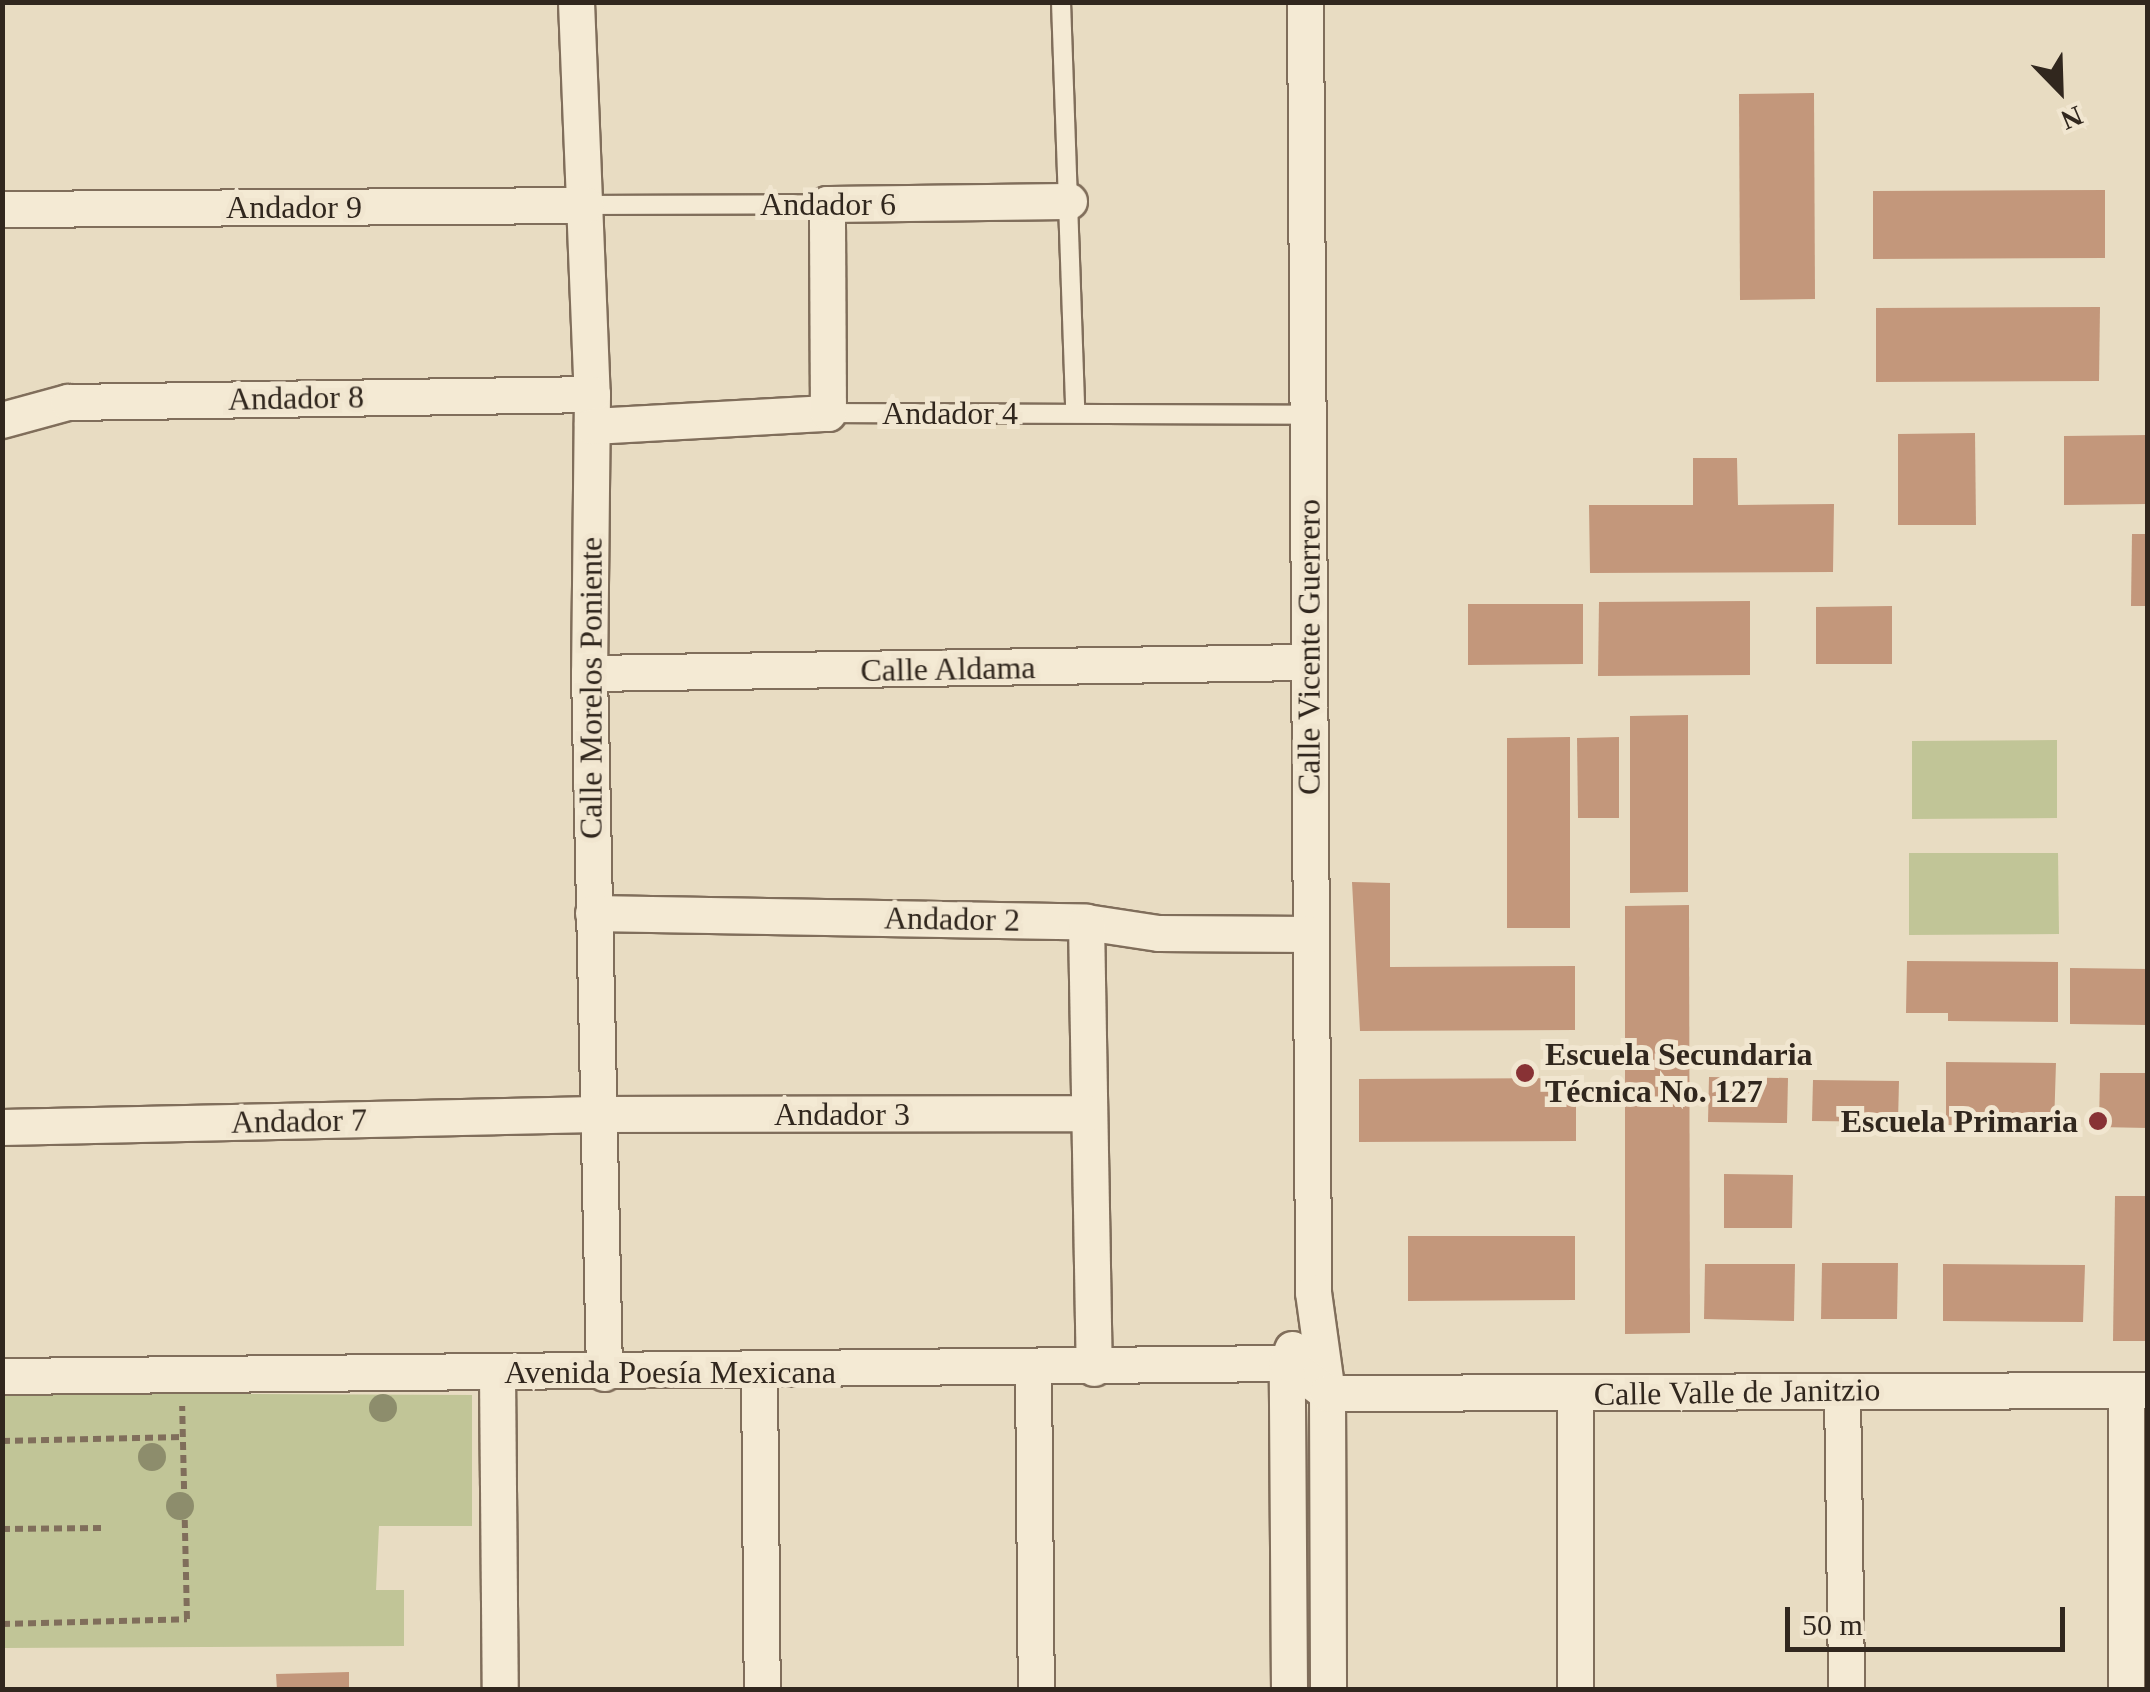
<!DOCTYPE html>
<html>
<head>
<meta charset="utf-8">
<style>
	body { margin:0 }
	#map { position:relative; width:2150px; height:1692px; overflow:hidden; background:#e8dcc2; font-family:Georgia,serif }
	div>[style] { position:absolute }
	.green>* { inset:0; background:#c1c597 }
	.building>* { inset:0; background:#c3977b }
	.path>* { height:6px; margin-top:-3px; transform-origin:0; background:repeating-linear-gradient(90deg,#806e5b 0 8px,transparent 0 13px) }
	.roads { filter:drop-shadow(2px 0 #806e5b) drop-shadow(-2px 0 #806e5b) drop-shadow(0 2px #806e5b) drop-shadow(0 -2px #806e5b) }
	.service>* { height:18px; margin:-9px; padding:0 9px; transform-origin:9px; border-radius:9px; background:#f4ead4 }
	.minor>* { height:35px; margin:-17.5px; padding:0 17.5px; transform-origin:17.5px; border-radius:17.5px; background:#f4ead4 }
	.trees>* { width:28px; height:28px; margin:-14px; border-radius:50%; background:#8d8d6c }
	.dots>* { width:28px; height:28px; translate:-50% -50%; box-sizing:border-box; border:5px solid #f1e6d0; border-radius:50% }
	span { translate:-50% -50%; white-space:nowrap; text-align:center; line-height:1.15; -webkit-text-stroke:10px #f1e6d0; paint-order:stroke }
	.street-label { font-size:32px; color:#31271e }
	.poi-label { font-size:32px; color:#31271e; font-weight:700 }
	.left { translate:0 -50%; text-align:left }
	.right { translate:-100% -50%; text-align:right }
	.frame { position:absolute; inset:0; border:5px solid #31271e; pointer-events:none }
	.north { position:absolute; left:2010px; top:40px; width:100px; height:100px; -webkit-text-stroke:8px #f1e6d0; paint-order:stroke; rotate:157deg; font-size:28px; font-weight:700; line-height:40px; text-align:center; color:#31271e }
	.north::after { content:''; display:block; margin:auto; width:35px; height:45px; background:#31271e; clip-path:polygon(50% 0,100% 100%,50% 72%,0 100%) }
	.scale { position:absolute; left:1785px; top:1607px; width:280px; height:45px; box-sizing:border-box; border:5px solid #31271e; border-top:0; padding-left:12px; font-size:30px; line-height:35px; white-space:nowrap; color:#31271e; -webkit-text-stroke:8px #f1e6d0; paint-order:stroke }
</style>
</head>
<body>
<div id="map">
	<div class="green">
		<div style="clip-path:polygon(2057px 740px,2057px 818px,1912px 819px,1912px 741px)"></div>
		<div style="clip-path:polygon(1909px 853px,2058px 853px,2059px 934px,1909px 935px)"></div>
		<div style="clip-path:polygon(2px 1393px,472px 1395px,472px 1526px,379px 1526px,376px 1590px,404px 1590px,404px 1646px,3px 1648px)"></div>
	</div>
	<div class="building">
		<div style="clip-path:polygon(1814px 93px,1815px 299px,1740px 300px,1739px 94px)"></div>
		<div style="clip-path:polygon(2105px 190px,2105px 258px,1873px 259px,1873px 191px)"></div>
		<div style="clip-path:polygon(2100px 307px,2099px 381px,1876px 382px,1876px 308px)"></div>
		<div style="clip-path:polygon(1975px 433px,1976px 525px,1898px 525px,1898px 434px)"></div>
		<div style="clip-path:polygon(2148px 435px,2148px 504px,2064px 505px,2064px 436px)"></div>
		<div style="clip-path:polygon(1693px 458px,1737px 458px,1738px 505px,1834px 504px,1833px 572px,1590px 573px,1589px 505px,1693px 505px)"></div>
		<div style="clip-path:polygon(2132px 534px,2148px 534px,2148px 606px,2131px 606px)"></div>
		<div style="clip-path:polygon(1750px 601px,1750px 675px,1598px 676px,1599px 602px)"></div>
		<div style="clip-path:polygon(1468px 604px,1583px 604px,1583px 664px,1468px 665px)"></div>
		<div style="clip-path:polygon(1892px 606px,1892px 664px,1816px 664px,1816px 607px)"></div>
		<div style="clip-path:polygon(1688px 715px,1688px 892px,1630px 893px,1630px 716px)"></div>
		<div style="clip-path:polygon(1570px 737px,1570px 928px,1507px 928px,1507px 738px)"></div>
		<div style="clip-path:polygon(1619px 737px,1619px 818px,1578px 818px,1577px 738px)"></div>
		<div style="clip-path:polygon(1352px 882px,1390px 883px,1390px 967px,1575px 966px,1575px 1030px,1360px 1031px)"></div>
		<div style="clip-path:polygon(1689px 905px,1690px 1333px,1625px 1334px,1625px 906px)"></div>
		<div style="clip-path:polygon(1907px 961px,2058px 962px,2058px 1022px,1948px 1021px,1948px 1013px,1906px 1013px)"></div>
		<div style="clip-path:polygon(2070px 968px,2148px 969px,2148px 1025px,2070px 1024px)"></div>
		<div style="clip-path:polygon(1946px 1062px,2056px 1063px,2054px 1126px,1946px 1125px)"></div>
		<div style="clip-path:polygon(2100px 1073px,2148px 1073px,2148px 1128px,2099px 1127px)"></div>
		<div style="clip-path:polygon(1709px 1077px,1788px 1078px,1787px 1123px,1708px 1122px)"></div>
		<div style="clip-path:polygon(1576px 1078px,1576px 1141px,1359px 1142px,1359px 1079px)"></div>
		<div style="clip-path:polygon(1813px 1080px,1899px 1081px,1898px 1122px,1812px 1121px)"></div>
		<div style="clip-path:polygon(1724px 1174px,1793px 1175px,1792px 1228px,1724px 1228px)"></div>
		<div style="clip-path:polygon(2115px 1196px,2148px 1196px,2148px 1341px,2113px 1341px)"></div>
		<div style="clip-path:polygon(1408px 1236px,1575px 1236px,1575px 1300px,1408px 1301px)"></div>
		<div style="clip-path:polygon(1822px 1263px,1898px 1263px,1897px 1319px,1821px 1319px)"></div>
		<div style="clip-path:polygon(1705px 1264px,1795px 1264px,1794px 1321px,1704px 1319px)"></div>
		<div style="clip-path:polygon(1943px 1264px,2085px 1265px,2083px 1322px,1943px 1321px)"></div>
		<div style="clip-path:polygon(349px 1672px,349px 1690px,277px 1690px,276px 1674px)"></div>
	</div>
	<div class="path">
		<div style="left:2px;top:1441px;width:181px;rotate:-1.3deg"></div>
		<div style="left:2px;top:1529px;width:99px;rotate:-0.6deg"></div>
		<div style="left:2px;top:1624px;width:185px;rotate:-1.5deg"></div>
		<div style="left:187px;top:1619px;width:213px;rotate:-91.3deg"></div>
	</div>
	<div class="roads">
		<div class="service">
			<div style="left:1061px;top:2px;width:410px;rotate:88deg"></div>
			<div style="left:586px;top:205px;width:241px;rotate:-0.2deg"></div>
			<div style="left:828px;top:413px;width:481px;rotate:0.2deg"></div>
		</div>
		<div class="minor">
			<div style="left:576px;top:2px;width:392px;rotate:87.7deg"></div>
			<div style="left:592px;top:394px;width:279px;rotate:90.6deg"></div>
			<div style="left:589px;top:673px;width:700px;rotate:88.77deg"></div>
			<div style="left:1305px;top:2px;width:1290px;rotate:89.64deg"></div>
			<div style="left:1313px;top:1292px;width:102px;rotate:82.1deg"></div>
			<div style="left:1327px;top:1393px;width:297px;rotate:89.8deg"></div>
			<div style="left:2px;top:209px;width:584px;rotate:-0.39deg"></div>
			<div style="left:2px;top:420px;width:68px;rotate:-15.3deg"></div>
			<div style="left:68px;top:402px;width:524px;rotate:-0.87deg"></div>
			<div style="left:592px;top:426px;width:236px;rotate:-3.2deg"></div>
			<div style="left:828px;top:413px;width:209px;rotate:-90.3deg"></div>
			<div style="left:827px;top:204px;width:242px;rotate:-0.7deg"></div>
			<div style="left:589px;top:673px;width:717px;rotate:-0.88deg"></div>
			<div style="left:593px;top:913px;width:493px;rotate:1deg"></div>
			<div style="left:1086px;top:922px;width:73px;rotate:8.7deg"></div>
			<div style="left:1158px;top:933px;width:153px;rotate:0.4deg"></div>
			<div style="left:1086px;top:922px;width:446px;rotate:89deg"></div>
			<div style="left:2px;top:1127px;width:593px;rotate:-1.26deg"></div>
			<div style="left:595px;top:1114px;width:493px;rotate:-0.1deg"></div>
			<div style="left:1033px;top:1368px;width:322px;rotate:89.5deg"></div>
			<div style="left:759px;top:1372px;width:318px;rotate:89.5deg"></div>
			<div style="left:497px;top:1373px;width:317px;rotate:89.5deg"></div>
			<div style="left:2px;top:1376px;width:1285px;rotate:-0.58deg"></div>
			<div style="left:1287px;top:1363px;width:50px;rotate:36.9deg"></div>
			<div style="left:2126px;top:1390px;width:300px;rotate:90deg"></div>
			<div style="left:1842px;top:1391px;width:299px;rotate:89.2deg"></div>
			<div style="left:1327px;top:1393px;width:821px;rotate:-0.21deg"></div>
			<div style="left:1289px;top:1690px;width:327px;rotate:-90.4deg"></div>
			<div style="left:1287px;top:1363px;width:15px;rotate:-70deg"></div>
			<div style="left:1575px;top:1690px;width:296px;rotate:-90deg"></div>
		</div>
	</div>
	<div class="trees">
		<div style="left:383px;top:1408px"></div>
		<div style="left:152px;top:1457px"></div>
		<div style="left:180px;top:1506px"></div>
	</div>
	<div class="dots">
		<div style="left:1525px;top:1073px;background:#883235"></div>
		<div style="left:2098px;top:1121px;background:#883235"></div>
	</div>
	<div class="street-label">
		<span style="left:828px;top:204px">Andador 6</span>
		<span style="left:294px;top:207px">Andador 9</span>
		<span style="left:296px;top:398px;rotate:-1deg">Andador 8</span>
		<span style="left:950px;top:413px">Andador 4</span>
		<span style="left:1309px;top:647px;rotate:-90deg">Calle Vicente Guerrero</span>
		<span style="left:948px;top:669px;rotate:-1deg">Calle Aldama</span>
		<span style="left:591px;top:688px;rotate:-90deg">Calle Morelos Poniente</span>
		<span style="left:952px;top:919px;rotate:1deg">Andador 2</span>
		<span style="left:842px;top:1114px">Andador 3</span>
		<span style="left:299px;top:1121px;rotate:-1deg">Andador 7</span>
		<span style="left:670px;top:1372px">Avenida Poesía Mexicana</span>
		<span style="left:1737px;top:1392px;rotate:-1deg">Calle Valle de Janitzio</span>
	</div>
	<div class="poi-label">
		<span class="left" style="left:1545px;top:1073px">Escuela Secundaria<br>Técnica No. 127</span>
		<span class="right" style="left:2078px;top:1121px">Escuela Primaria</span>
	</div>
	<div class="frame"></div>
	<div class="north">N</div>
	<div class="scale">50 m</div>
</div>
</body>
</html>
